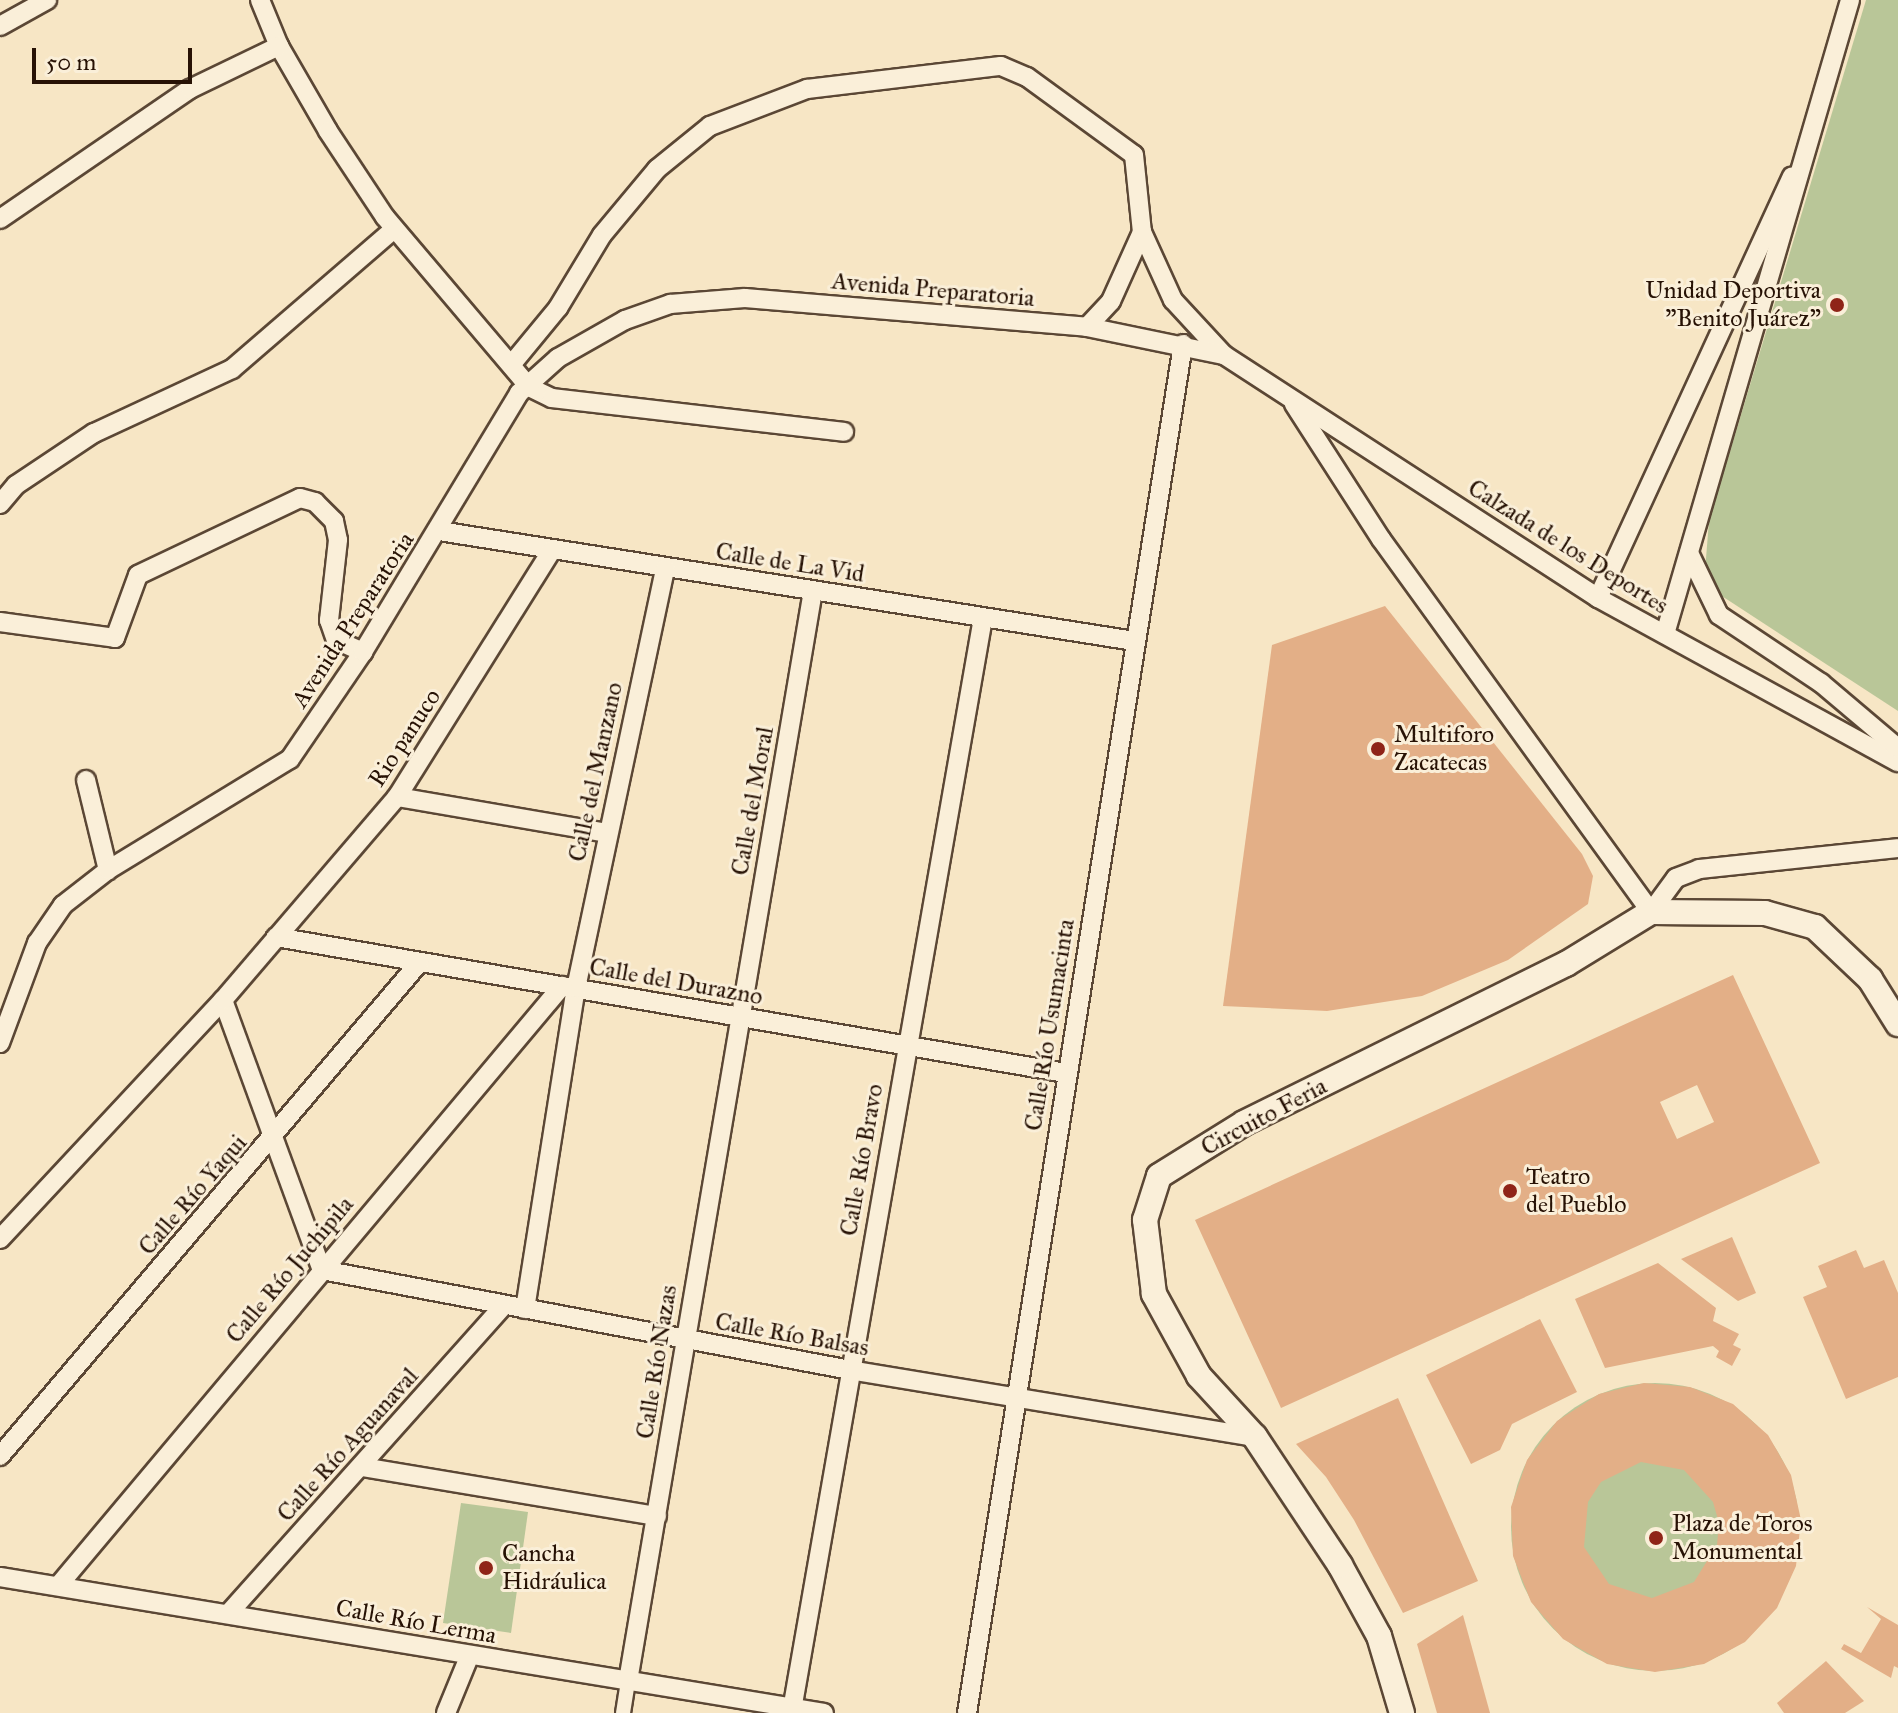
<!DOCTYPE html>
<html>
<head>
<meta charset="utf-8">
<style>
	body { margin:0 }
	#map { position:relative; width:1898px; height:1713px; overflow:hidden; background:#f7e6c5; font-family:"IM FELL Great Primer",serif }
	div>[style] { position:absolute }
	.green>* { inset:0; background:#b9c698 }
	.round { border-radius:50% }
	.building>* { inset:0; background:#e3af87 }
	.roads { filter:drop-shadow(2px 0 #5b4735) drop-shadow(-2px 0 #5b4735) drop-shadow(0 2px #5b4735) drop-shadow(0 -2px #5b4735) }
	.pedestrian>* { height:14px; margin:-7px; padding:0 7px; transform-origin:7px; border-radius:7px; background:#faefd9 }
	.minor>* { height:18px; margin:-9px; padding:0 9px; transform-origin:9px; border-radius:9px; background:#faefd9 }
	.tertiary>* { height:24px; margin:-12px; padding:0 12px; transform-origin:12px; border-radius:12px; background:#faefd9 }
	.dots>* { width:22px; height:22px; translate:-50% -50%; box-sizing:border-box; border:4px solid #faefd9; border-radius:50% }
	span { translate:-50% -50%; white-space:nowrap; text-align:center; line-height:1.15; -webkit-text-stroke:6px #faefd9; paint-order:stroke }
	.street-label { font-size:24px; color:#271205 }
	.poi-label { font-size:24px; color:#271205 }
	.right { translate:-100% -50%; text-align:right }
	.left { translate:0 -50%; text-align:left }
	.scale { position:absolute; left:32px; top:48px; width:160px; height:36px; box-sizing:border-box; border:4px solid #271205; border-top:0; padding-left:10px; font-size:24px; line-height:28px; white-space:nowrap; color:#271205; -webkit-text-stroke:6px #faefd9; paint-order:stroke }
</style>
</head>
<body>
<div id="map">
	<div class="green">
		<div style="clip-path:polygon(1866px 0,1898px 0,1898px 711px,1708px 587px,1705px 571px,1709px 521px)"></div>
		<div class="round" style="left:1511px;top:1383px;width:288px;height:288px"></div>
		<div style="clip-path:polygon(461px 1503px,528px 1512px,511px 1633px,443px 1623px)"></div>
	</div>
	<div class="building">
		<div style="clip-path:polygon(1385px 606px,1582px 854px,1593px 876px,1588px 904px,1508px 960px,1422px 996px,1327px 1011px,1223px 1006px,1272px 645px)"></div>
		<div style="clip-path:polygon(evenodd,1733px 975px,1820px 1163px,1281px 1408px,1195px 1220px,1733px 975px,1697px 1085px,1714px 1122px,1677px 1139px,1660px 1102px,1697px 1085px)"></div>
		<div style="clip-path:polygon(1732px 1237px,1756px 1293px,1738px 1301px,1681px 1259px)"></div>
		<div style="clip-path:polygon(1856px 1250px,1864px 1268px,1884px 1260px,1898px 1293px,1898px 1377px,1846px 1399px,1803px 1297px,1827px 1287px,1818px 1266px)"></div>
		<div style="clip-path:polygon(1658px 1263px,1716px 1308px,1713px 1321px,1739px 1334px,1733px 1345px,1741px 1349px,1732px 1366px,1716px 1357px,1719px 1351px,1713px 1346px,1605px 1368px,1575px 1299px)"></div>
		<div style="clip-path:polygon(1540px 1319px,1577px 1392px,1512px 1424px,1500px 1450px,1471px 1464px,1426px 1375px)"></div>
		<div style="clip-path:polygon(evenodd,1644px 1383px,1690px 1387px,1733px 1404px,1768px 1435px,1791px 1475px,1801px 1520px,1796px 1566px,1777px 1608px,1745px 1642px,1704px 1664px,1655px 1672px,1607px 1664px,1563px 1639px,1531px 1602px,1513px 1556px,1511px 1507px,1527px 1460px,1557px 1421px,1599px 1394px,1644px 1383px,1641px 1462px,1684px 1470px,1713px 1502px,1719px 1523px,1717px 1545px,1694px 1582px,1652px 1598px,1609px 1584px,1584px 1547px,1588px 1502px,1601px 1482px,1641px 1462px)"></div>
		<div style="clip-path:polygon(1398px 1398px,1478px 1581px,1403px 1613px,1354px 1520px,1326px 1477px,1296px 1444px)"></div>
		<div style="clip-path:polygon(1867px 1607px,1898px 1625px,1898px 1668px,1894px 1666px,1891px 1678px,1841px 1649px,1844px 1644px,1861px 1653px,1881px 1619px)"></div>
		<div style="clip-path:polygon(1463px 1615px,1490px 1713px,1437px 1713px,1417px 1644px)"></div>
		<div style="clip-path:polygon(1826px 1661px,1864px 1701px,1845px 1713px,1784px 1713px,1777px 1703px)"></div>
	</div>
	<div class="roads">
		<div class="pedestrian">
			<div style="left:623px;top:1713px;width:32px;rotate:-81deg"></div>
		</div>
		<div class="minor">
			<div style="left:260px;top:0;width:50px;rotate:67.6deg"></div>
			<div style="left:279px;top:46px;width:98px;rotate:60deg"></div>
			<div style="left:328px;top:131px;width:103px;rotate:56.5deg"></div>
			<div style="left:385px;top:217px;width:223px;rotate:49.7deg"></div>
			<div style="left:529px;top:387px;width:25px;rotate:26deg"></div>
			<div style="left:552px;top:398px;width:294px;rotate:6.6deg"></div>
			<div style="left:0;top:26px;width:54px;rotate:-29deg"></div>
			<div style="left:0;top:219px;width:230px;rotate:-34.4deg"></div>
			<div style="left:190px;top:89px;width:99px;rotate:-25.8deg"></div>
			<div style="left:1087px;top:327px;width:35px;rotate:-47deg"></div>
			<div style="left:1111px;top:301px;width:76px;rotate:-65.8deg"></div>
			<div style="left:511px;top:365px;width:74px;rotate:-50.5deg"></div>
			<div style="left:558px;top:308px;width:85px;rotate:-58.9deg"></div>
			<div style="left:602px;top:235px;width:86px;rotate:-50.2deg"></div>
			<div style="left:657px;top:169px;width:68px;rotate:-39.1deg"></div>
			<div style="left:710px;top:126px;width:104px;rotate:-20.9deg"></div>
			<div style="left:807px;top:89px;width:195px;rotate:-6.8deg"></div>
			<div style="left:1001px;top:66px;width:28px;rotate:23deg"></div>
			<div style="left:1027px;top:77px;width:132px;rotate:36.1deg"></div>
			<div style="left:1134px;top:155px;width:77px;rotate:84.1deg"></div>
			<div style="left:1142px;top:232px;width:75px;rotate:65.5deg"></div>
			<div style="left:1173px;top:300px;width:75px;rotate:47.2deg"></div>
			<div style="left:1224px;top:355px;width:446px;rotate:33deg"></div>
			<div style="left:1598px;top:598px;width:342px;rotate:28.7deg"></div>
			<div style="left:1294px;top:404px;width:161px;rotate:57.2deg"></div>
			<div style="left:1381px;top:539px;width:460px;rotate:54.1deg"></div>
			<div style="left:1651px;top:912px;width:42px;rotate:-53.7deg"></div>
			<div style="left:1676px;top:878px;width:25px;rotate:-21deg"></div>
			<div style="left:1699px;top:869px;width:200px;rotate:-6deg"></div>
			<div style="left:0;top:504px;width:25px;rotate:-50deg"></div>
			<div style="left:16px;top:485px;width:94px;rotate:-33.7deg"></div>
			<div style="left:94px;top:433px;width:152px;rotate:-24.9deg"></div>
			<div style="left:232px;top:369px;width:214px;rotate:-40.8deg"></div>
			<div style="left:439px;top:531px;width:704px;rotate:8.99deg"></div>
			<div style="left:1689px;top:553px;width:69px;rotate:64.2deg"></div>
			<div style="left:1719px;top:615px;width:123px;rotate:33.7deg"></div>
			<div style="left:1821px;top:683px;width:101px;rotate:40.2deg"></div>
			<div style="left:1598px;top:598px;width:464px;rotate:-65.3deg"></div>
			<div style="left:0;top:622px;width:116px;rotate:7.9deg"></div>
			<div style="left:115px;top:638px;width:67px;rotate:-69.9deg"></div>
			<div style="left:138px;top:575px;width:179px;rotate:-25.4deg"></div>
			<div style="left:300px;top:498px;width:16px;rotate:15deg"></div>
			<div style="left:315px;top:502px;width:27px;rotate:45deg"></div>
			<div style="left:334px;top:521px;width:19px;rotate:78deg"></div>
			<div style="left:338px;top:540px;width:81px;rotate:96.4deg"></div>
			<div style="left:329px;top:620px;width:21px;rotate:71deg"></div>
			<div style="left:336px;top:640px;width:30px;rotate:24deg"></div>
			<div style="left:1665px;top:634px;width:660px;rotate:-73.73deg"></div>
			<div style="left:86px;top:780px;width:93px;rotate:76.3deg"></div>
			<div style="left:397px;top:797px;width:214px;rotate:9.7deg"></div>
			<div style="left:276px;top:937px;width:802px;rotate:9.77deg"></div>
			<div style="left:223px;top:1000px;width:288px;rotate:69.9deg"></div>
			<div style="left:322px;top:1270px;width:537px;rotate:10.72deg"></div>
			<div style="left:850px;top:1370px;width:411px;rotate:9.4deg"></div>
			<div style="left:0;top:1043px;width:107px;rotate:-69.7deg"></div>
			<div style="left:37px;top:943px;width:46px;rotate:-55.6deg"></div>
			<div style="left:63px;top:905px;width:57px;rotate:-37.9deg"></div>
			<div style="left:108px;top:870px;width:213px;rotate:-31.4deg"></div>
			<div style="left:290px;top:759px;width:130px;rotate:-55.7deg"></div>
			<div style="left:363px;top:652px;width:302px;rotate:-58.9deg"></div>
			<div style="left:519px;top:393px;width:52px;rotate:-41.9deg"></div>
			<div style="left:558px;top:358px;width:77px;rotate:-29.6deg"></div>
			<div style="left:625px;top:320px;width:48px;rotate:-19.6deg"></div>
			<div style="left:670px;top:304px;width:75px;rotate:-4.6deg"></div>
			<div style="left:745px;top:298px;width:343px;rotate:4.8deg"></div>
			<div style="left:1087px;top:327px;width:140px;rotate:11.6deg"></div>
			<div style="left:0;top:1239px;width:327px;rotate:-47deg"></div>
			<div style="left:223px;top:1000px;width:267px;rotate:-49.4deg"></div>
			<div style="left:397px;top:797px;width:292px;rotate:-57.9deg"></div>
			<div style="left:525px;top:1309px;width:325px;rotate:-81deg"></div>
			<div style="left:576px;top:988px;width:429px;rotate:-78deg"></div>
			<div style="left:0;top:1456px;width:647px;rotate:-49.64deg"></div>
			<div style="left:363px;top:1467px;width:298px;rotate:9.5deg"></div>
			<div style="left:0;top:1577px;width:835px;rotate:9.37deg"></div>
			<div style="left:58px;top:1586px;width:784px;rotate:-49.97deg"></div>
			<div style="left:228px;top:1614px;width:413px;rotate:-48.2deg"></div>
			<div style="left:628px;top:1681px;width:1106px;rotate:-80.37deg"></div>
			<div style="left:792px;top:1710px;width:1109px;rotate:-80.08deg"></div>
			<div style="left:446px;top:1713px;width:61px;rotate:-67.7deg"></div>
			<div style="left:967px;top:1713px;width:1386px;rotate:-81.03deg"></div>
		</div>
		<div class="tertiary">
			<div style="left:1402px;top:1713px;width:80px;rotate:-106.6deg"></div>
			<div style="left:1379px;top:1636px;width:81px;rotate:-118.8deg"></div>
			<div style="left:1340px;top:1565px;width:154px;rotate:-123.6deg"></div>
			<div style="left:1255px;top:1437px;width:83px;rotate:-132.6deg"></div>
			<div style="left:1199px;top:1376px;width:94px;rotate:-118.8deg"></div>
			<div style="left:1154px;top:1294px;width:75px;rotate:-96.9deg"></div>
			<div style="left:1145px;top:1220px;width:46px;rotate:-72.3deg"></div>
			<div style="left:1159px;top:1176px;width:100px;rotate:-31.9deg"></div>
			<div style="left:1244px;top:1123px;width:359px;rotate:-26.3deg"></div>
			<div style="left:1566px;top:964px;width:100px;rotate:-31.5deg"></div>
			<div style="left:1651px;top:912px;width:114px;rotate:0.5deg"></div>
			<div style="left:1765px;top:913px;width:52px;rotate:15.6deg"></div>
			<div style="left:1815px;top:927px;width:76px;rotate:43.4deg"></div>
			<div style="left:1870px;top:979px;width:53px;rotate:58.1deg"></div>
		</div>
	</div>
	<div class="dots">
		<div style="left:1837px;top:305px;background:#8f2418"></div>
		<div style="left:1378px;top:749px;background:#8f2418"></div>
		<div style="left:1510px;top:1191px;background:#8f2418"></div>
		<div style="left:1656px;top:1538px;background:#8f2418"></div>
		<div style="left:486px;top:1568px;background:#8f2418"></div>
	</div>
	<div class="street-label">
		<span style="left:933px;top:290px;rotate:5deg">Avenida Preparatoria</span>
		<span style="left:1568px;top:547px;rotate:32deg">Calzada de los Deportes</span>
		<span style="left:790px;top:563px;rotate:9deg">Calle de La Vid</span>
		<span style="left:353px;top:620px;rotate:-57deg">Avenida Preparatoria</span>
		<span style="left:405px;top:738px;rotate:-57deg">Rio panuco</span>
		<span style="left:596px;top:772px;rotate:-78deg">Calle del Manzano</span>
		<span style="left:753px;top:801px;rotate:-80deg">Calle del Moral</span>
		<span style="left:676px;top:982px;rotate:10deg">Calle del Durazno</span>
		<span style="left:1050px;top:1025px;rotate:-81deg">Calle Río Usumacinta</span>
		<span style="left:1264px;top:1117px;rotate:-28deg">Circuito Feria</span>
		<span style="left:862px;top:1160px;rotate:-80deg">Calle Río Bravo</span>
		<span style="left:193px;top:1195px;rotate:-49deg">Calle Río Yaqui</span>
		<span style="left:290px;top:1270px;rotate:-50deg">Calle Río Juchipila</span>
		<span style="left:792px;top:1335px;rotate:10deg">Calle Río Balsas</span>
		<span style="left:657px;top:1362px;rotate:-81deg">Calle Río Nazas</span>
		<span style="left:348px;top:1445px;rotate:-48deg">Calle Río Aguanaval</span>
		<span style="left:416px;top:1622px;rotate:10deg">Calle Río Lerma</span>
	</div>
	<div class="poi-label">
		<span class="right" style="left:1821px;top:305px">Unidad Deportiva<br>"Benito Juárez"</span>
		<span class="left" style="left:1394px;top:749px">Multiforo<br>Zacatecas</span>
		<span class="left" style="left:1526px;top:1191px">Teatro<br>del Pueblo</span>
		<span class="left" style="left:1672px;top:1538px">Plaza de Toros<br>Monumental</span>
		<span class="left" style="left:502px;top:1568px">Cancha<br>Hidráulica</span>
	</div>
	<div class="scale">50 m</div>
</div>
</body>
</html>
